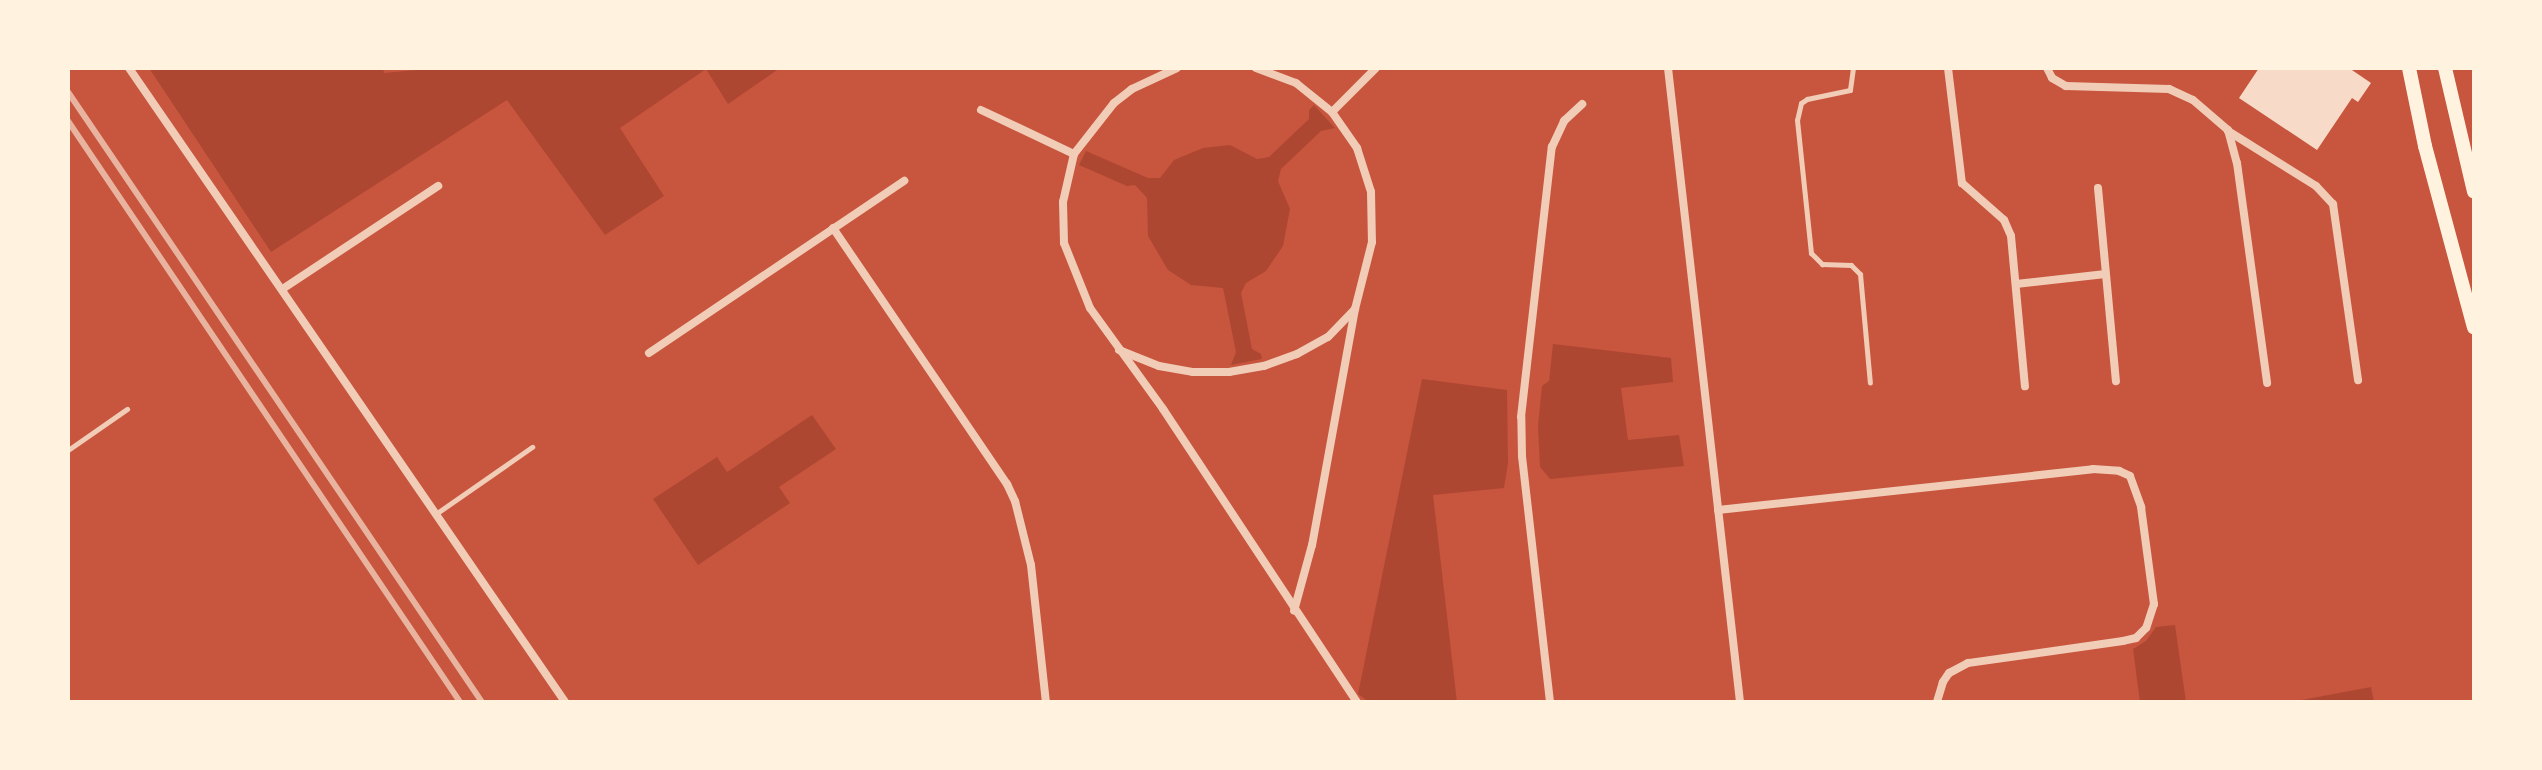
<!DOCTYPE html>
<html>
<head>
<meta charset="utf-8">
<style>
	body { margin:0 }
	#map { position:relative; width:2542px; height:770px; overflow:hidden; background:#c8553d; font-family:Helvetica,sans-serif }
	div>[style] { position:absolute }
	.green>* { inset:0; background:#ae4732 }
	.building>* { inset:0; background:#f7dbc8 }
	.service>* { height:5px; margin:-2.5px; padding:0 2.5px; transform-origin:2.5px; border-radius:2.5px; background:#f1ccb7 }
	.minor>* { height:8px; margin:-4px; padding:0 4px; transform-origin:4px; border-radius:4px; background:#f1ccb7 }
	.secondary>* { height:14px; margin:-7px; padding:0 7px; transform-origin:7px; border-radius:7px; background:#fff3e0 }
	.rail>* { height:6px; margin:-3px; padding:0 3px; transform-origin:3px; border-radius:3px; background:#e9b49f }
	span { translate:-50% -50%; white-space:nowrap; text-align:center; line-height:1.15; -webkit-text-stroke:7px #fff3e0; paint-order:stroke }
	.frame { position:absolute; inset:0; border:70px solid #fff3e0; pointer-events:none }
</style>
</head>
<body>
<div id="map">
	<div class="green">
		<div style="clip-path:polygon(149px 68px,383px 68px,384px 73px,438px 68px,780px 68px,728px 104px,706px 69px,620px 128px,664px 196px,605px 235px,507px 100px,271px 252px)"></div>
		<div style="clip-path:polygon(1314px 105px,1335px 128px,1321px 131px,1281px 169px,1278px 181px,1290px 209px,1283px 246px,1266px 271px,1246px 283px,1241px 293px,1252px 349px,1261px 354px,1262px 359px,1231px 365px,1236px 352px,1223px 288px,1191px 285px,1168px 270px,1148px 236px,1147px 198px,1135px 185px,1127px 186px,1079px 165px,1086px 151px,1148px 178px,1160px 178px,1174px 160px,1203px 148px,1230px 145px,1257px 159px,1269px 157px,1309px 119px,1309px 110px)"></div>
		<div style="clip-path:polygon(1553px 344px,1671px 358px,1673px 382px,1621px 388px,1628px 440px,1679px 435px,1684px 466px,1550px 479px,1540px 467px,1538px 426px,1542px 386px,1549px 381px)"></div>
		<div style="clip-path:polygon(1422px 379px,1507px 390px,1508px 463px,1504px 488px,1433px 495px,1457px 702px,1369px 702px,1358px 694px)"></div>
		<div style="clip-path:polygon(812px 415px,836px 449px,779px 487px,790px 503px,698px 565px,653px 499px,717px 457px,727px 472px)"></div>
		<div style="clip-path:polygon(2175px 625px,2186px 702px,2140px 702px,2133px 649px,2146px 641px,2156px 627px)"></div>
		<div style="clip-path:polygon(2371px 687px,2374px 702px,2291px 702px)"></div>
	</div>
	<div class="building">
		<div style="clip-path:polygon(2259px 68px,2349px 68px,2371px 83px,2358px 102px,2352px 98px,2317px 150px,2239px 98px)"></div>
	</div>
	<div class="service">
		<div style="left:1853px;top:68px;width:22px;rotate:98deg"></div>
		<div style="left:1850px;top:90px;width:44px;rotate:168.2deg"></div>
		<div style="left:1807px;top:99px;width:7px;rotate:146deg"></div>
		<div style="left:1801px;top:103px;width:17px;rotate:103deg"></div>
		<div style="left:1797px;top:120px;width:134px;rotate:84deg"></div>
		<div style="left:1811px;top:253px;width:16px;rotate:45deg"></div>
		<div style="left:1822px;top:264px;width:29px;rotate:2deg"></div>
		<div style="left:1851px;top:265px;width:13px;rotate:45deg"></div>
		<div style="left:1860px;top:274px;width:109px;rotate:84.8deg"></div>
		<div style="left:68px;top:450px;width:72px;rotate:-34.8deg"></div>
		<div style="left:437px;top:513px;width:116px;rotate:-34.8deg"></div>
	</div>
	<div class="minor">
		<div style="left:129px;top:68px;width:769px;rotate:55.48deg"></div>
		<div style="left:1177px;top:68px;width:50px;rotate:155deg"></div>
		<div style="left:1132px;top:89px;width:23px;rotate:142deg"></div>
		<div style="left:1114px;top:103px;width:65px;rotate:128.1deg"></div>
		<div style="left:1074px;top:154px;width:49px;rotate:102.9deg"></div>
		<div style="left:1063px;top:202px;width:41px;rotate:88.6deg"></div>
		<div style="left:1064px;top:243px;width:70px;rotate:68.2deg"></div>
		<div style="left:1090px;top:308px;width:125px;rotate:54.1deg"></div>
		<div style="left:1163px;top:409px;width:351px;rotate:56.5deg"></div>
		<div style="left:1256px;top:68px;width:43px;rotate:20.6deg"></div>
		<div style="left:1296px;top:83px;width:46px;rotate:38.9deg"></div>
		<div style="left:1332px;top:112px;width:44px;rotate:55.2deg"></div>
		<div style="left:1357px;top:148px;width:46px;rotate:72.3deg"></div>
		<div style="left:1371px;top:192px;width:50px;rotate:88.9deg"></div>
		<div style="left:1372px;top:242px;width:69px;rotate:104.2deg"></div>
		<div style="left:1355px;top:309px;width:240px;rotate:100.3deg"></div>
		<div style="left:1312px;top:545px;width:68px;rotate:105.3deg"></div>
		<div style="left:1668px;top:68px;width:638px;rotate:83.52deg"></div>
		<div style="left:1948px;top:68px;width:116px;rotate:83.1deg"></div>
		<div style="left:1962px;top:183px;width:56px;rotate:41.4deg"></div>
		<div style="left:2004px;top:220px;width:17px;rotate:66deg"></div>
		<div style="left:2011px;top:236px;width:151px;rotate:84.7deg"></div>
		<div style="left:2047px;top:68px;width:11px;rotate:63deg"></div>
		<div style="left:2052px;top:78px;width:16px;rotate:30deg"></div>
		<div style="left:2066px;top:86px;width:103px;rotate:1.7deg"></div>
		<div style="left:2169px;top:89px;width:26px;rotate:25deg"></div>
		<div style="left:2193px;top:100px;width:46px;rotate:40.6deg"></div>
		<div style="left:2228px;top:130px;width:34px;rotate:75deg"></div>
		<div style="left:2237px;top:163px;width:222px;rotate:82.2deg"></div>
		<div style="left:981px;top:110px;width:103px;rotate:25.3deg"></div>
		<div style="left:1332px;top:112px;width:62px;rotate:-45deg"></div>
		<div style="left:2228px;top:131px;width:104px;rotate:32deg"></div>
		<div style="left:2316px;top:186px;width:25px;rotate:47deg"></div>
		<div style="left:2333px;top:204px;width:178px;rotate:81.9deg"></div>
		<div style="left:2098px;top:188px;width:194px;rotate:84.7deg"></div>
		<div style="left:833px;top:228px;width:310px;rotate:55.8deg"></div>
		<div style="left:1007px;top:484px;width:19px;rotate:65deg"></div>
		<div style="left:1015px;top:501px;width:66px;rotate:76deg"></div>
		<div style="left:1031px;top:565px;width:138px;rotate:83.8deg"></div>
		<div style="left:2016px;top:284px;width:90px;rotate:-6.4deg"></div>
		<div style="left:284px;top:288px;width:185px;rotate:-33.5deg"></div>
		<div style="left:1119px;top:350px;width:43px;rotate:21.8deg"></div>
		<div style="left:1159px;top:366px;width:35px;rotate:10deg"></div>
		<div style="left:1193px;top:372px;width:36px"></div>
		<div style="left:1229px;top:372px;width:36px;rotate:-10deg"></div>
		<div style="left:1264px;top:366px;width:35px;rotate:-20deg"></div>
		<div style="left:1297px;top:354px;width:35px;rotate:-29deg"></div>
		<div style="left:1328px;top:337px;width:39px;rotate:-46deg"></div>
		<div style="left:649px;top:353px;width:308px;rotate:-34deg"></div>
		<div style="left:1718px;top:510px;width:377px;rotate:-6.2deg"></div>
		<div style="left:2093px;top:469px;width:26px;rotate:4deg"></div>
		<div style="left:2119px;top:471px;width:12px;rotate:24deg"></div>
		<div style="left:2130px;top:476px;width:33px;rotate:70deg"></div>
		<div style="left:2141px;top:507px;width:98px;rotate:82.4deg"></div>
		<div style="left:2154px;top:604px;width:25px;rotate:108deg"></div>
		<div style="left:2146px;top:628px;width:14px;rotate:135deg"></div>
		<div style="left:2136px;top:638px;width:13px;rotate:167deg"></div>
		<div style="left:2123px;top:641px;width:157px;rotate:171.9deg"></div>
		<div style="left:1968px;top:663px;width:21px;rotate:152deg"></div>
		<div style="left:1949px;top:673px;width:11px;rotate:124deg"></div>
		<div style="left:1943px;top:682px;width:21px;rotate:107deg"></div>
		<div style="left:1550px;top:702px;width:248px;rotate:-96.5deg"></div>
		<div style="left:1522px;top:456px;width:39px;rotate:-91deg"></div>
		<div style="left:1521px;top:417px;width:272px;rotate:-83.5deg"></div>
		<div style="left:1552px;top:147px;width:29px;rotate:-65deg"></div>
		<div style="left:1564px;top:121px;width:25px;rotate:-43deg"></div>
	</div>
	<div class="secondary">
		<div style="left:2409px;top:68px;width:80px;rotate:78.4deg"></div>
		<div style="left:2425px;top:146px;width:188px;rotate:74.9deg"></div>
		<div style="left:2445px;top:68px;width:127px;rotate:76.8deg"></div>
	</div>
	<div class="rail">
		<div style="left:68px;top:92px;width:737px;rotate:55.84deg"></div>
		<div style="left:68px;top:121px;width:701px;rotate:55.99deg"></div>
	</div>
	<div class="frame"></div>
</div>
</body>
</html>
